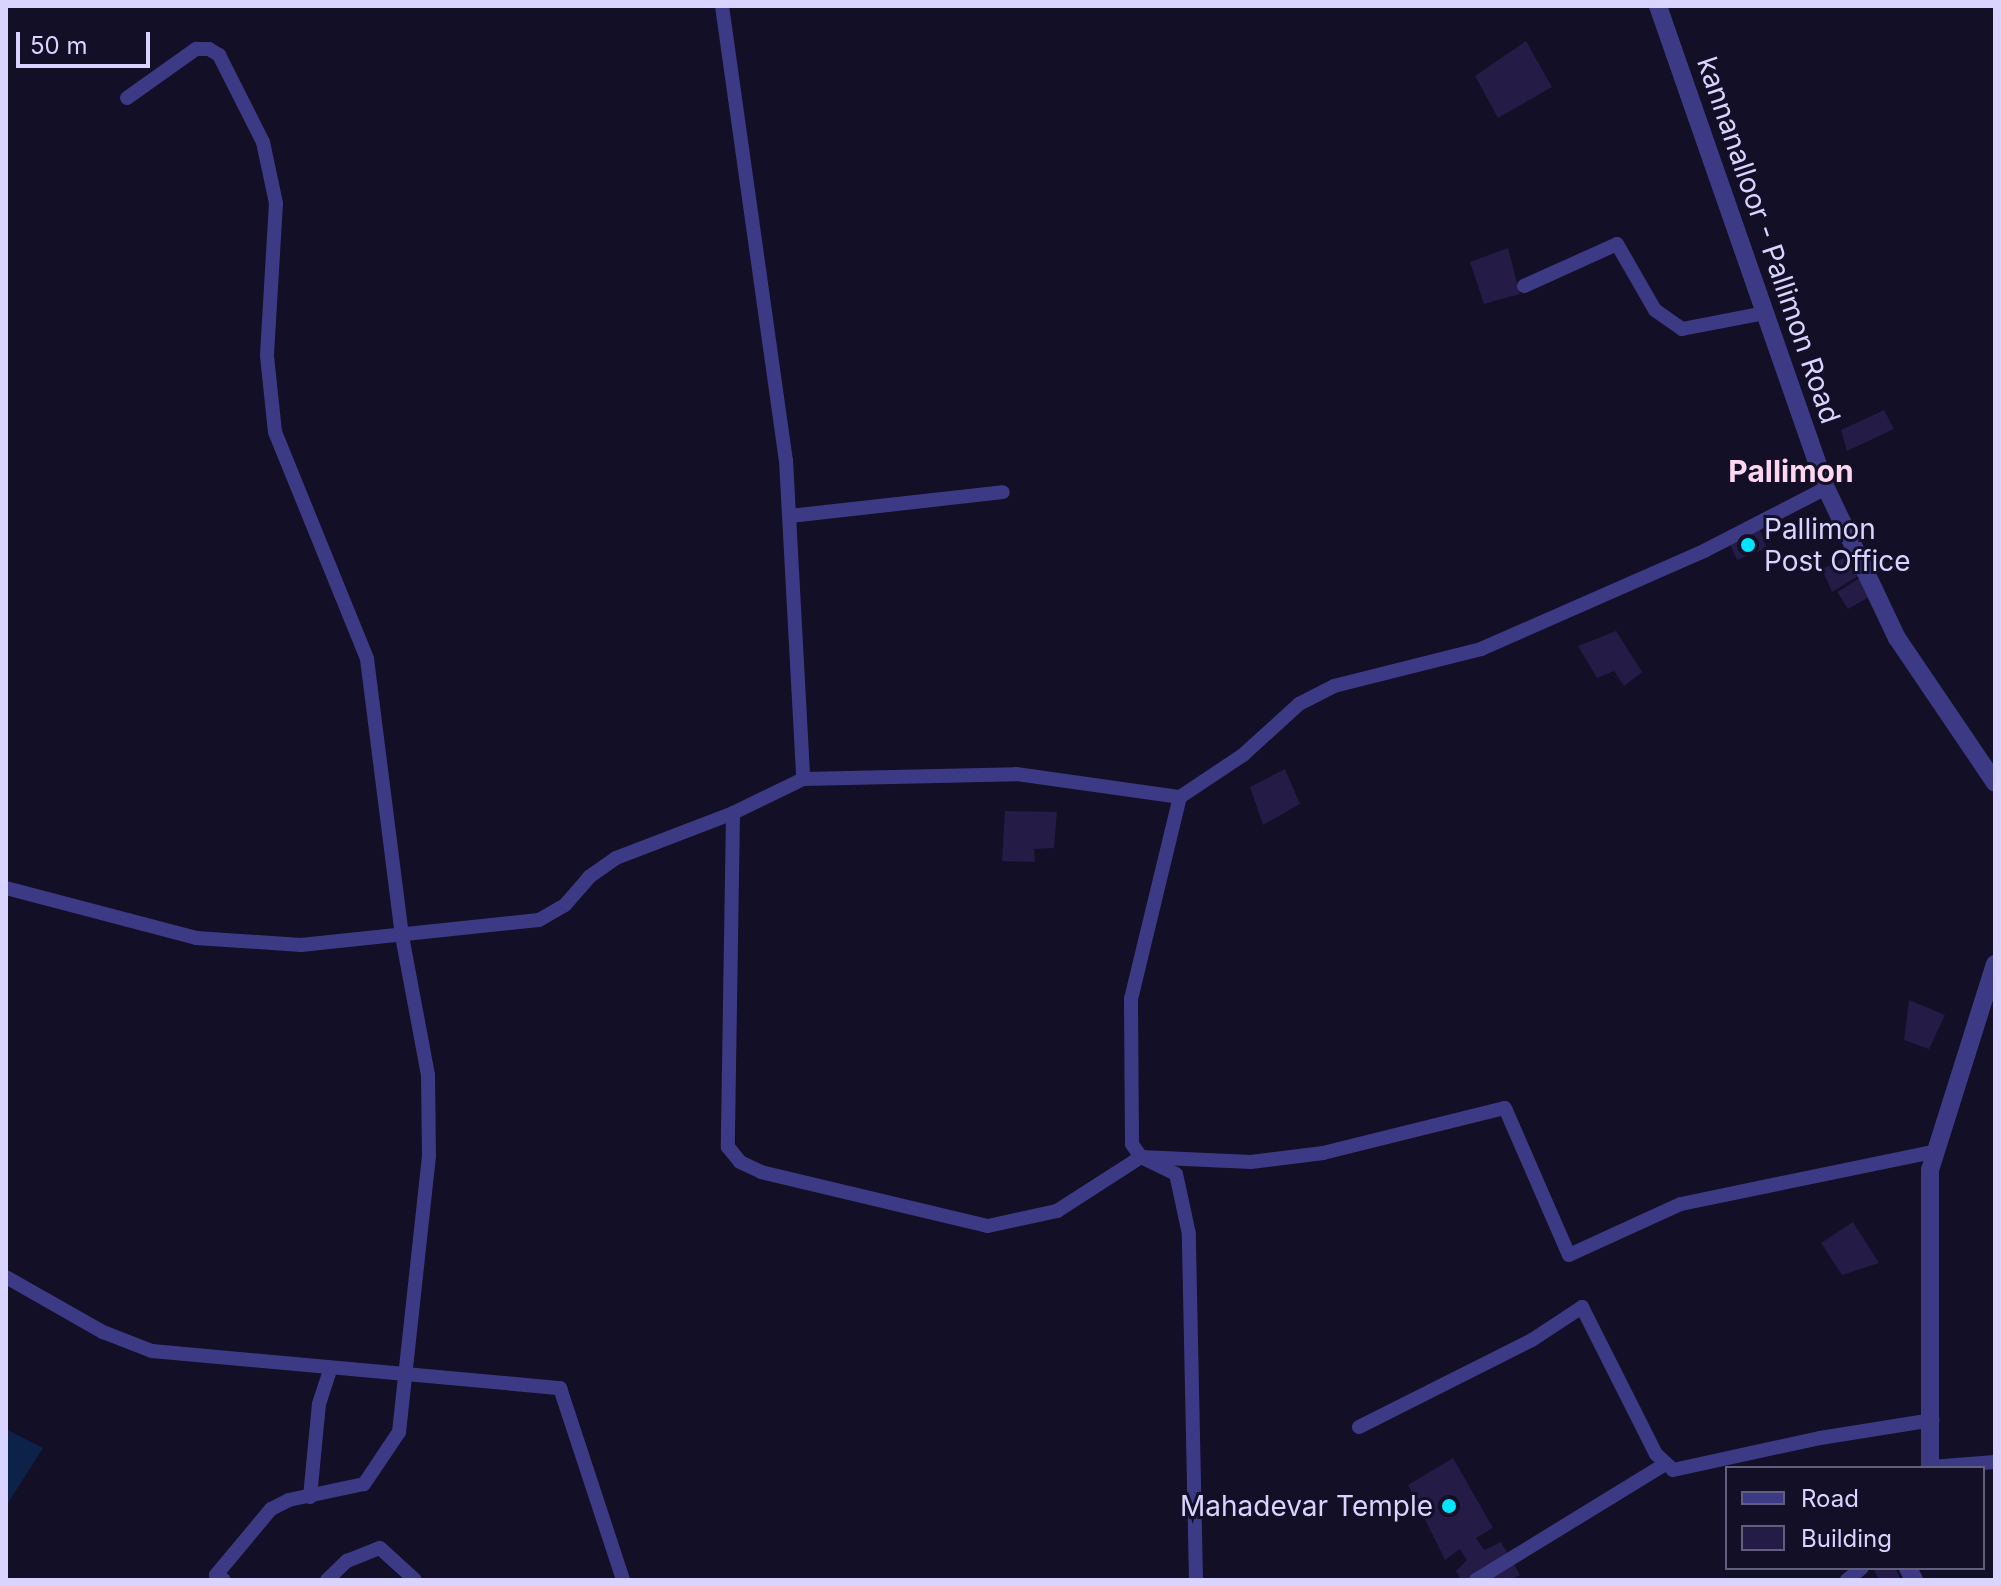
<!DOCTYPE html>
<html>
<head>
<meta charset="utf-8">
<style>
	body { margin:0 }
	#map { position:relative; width:2001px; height:1586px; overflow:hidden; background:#130f26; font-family:Inter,sans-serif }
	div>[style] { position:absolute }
	.water>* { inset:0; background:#0c2248 }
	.building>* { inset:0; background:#241b47 }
	.minor>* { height:14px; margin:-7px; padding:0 7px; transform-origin:7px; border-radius:7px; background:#3d3a85 }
	.tertiary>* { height:18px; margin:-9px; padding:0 9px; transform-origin:9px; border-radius:9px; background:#3d3a85 }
	.dots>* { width:22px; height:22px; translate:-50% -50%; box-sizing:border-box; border:4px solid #130f26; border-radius:50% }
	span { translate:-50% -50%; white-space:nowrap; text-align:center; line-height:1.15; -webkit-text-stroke:6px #130f26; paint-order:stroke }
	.street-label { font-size:28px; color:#d9d4ff }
	.poi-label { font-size:28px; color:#d9d4ff }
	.left { translate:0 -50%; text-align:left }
	.right { translate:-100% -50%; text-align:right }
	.neighbourhood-label { font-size:30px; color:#ffd6f0; font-weight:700 }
	.frame { position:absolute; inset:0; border:8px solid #d9d4ff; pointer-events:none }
	.legend { position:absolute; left:1725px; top:1466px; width:260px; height:104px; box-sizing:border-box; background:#130f26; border:2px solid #625e7d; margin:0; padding:10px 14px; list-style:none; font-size:24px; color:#d9d4ff }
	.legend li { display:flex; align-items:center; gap:16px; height:40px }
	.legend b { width:40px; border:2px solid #625e7d }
	.scale { position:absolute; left:16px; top:32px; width:134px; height:36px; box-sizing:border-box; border:4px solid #d9d4ff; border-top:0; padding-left:10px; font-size:24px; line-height:28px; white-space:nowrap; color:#d9d4ff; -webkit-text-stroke:6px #130f26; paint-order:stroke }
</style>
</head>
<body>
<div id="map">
	<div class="water">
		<div style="clip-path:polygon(6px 1429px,43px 1448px,6px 1506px)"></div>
	</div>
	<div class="building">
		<div style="clip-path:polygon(1526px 41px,1552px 87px,1498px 118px,1475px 76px)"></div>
		<div style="clip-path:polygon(1508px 248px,1520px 294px,1484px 304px,1470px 262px)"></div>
		<div style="clip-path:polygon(1884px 410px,1894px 429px,1847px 451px,1841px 430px)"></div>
		<div style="clip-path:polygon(1760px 530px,1767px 548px,1737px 560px,1729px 542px)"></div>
		<div style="clip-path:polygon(1853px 553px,1863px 573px,1832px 592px,1822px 569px)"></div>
		<div style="clip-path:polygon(1863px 576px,1871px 596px,1848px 609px,1837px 592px)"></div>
		<div style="clip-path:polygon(1616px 631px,1642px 672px,1624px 686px,1614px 671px,1597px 678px,1578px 646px)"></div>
		<div style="clip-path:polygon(1285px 769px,1300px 804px,1263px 825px,1250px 787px)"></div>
		<div style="clip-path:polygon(1005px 811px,1057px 812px,1054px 848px,1034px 849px,1035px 862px,1002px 861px)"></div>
		<div style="clip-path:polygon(1909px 1000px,1945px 1015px,1929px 1049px,1904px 1040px)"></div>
		<div style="clip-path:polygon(1853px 1222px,1879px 1263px,1842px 1275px,1821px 1243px)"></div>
		<div style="clip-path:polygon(1453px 1458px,1493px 1528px,1476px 1538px,1484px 1550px,1501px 1542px,1520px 1575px,1511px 1580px,1461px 1580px,1456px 1571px,1467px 1560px,1460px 1549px,1445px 1560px,1408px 1485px)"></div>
		<div style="clip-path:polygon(1873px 1568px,1895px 1568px,1901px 1580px,1879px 1580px)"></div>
	</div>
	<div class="minor">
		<div style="left:722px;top:6px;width:458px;rotate:82deg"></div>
		<div style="left:786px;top:460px;width:319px;rotate:86.9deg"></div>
		<div style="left:127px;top:98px;width:85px;rotate:-35.4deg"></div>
		<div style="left:196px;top:49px;width:13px"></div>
		<div style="left:209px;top:49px;width:12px;rotate:31deg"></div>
		<div style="left:219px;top:55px;width:97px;rotate:63.2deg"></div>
		<div style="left:263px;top:142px;width:62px;rotate:78deg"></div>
		<div style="left:276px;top:203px;width:153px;rotate:93.4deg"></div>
		<div style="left:267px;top:356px;width:76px;rotate:84deg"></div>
		<div style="left:275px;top:432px;width:245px;rotate:67.9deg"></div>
		<div style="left:367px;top:659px;width:279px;rotate:82.8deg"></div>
		<div style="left:402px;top:936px;width:141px;rotate:79.4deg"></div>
		<div style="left:428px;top:1075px;width:81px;rotate:89.3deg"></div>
		<div style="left:429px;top:1156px;width:278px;rotate:96.2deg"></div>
		<div style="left:399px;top:1432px;width:63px;rotate:123.9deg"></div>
		<div style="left:364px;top:1484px;width:77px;rotate:168deg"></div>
		<div style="left:289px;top:1500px;width:20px;rotate:153deg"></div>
		<div style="left:271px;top:1509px;width:86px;rotate:129.8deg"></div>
		<div style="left:216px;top:1575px;width:9px;rotate:32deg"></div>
		<div style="left:1524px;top:286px;width:102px;rotate:-24.3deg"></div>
		<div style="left:1617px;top:244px;width:76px;rotate:60.1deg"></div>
		<div style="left:1655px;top:310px;width:33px;rotate:35deg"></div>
		<div style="left:1682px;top:329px;width:85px;rotate:-10.9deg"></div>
		<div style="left:790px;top:516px;width:214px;rotate:-6.4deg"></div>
		<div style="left:733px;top:813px;width:334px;rotate:90.9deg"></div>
		<div style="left:728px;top:1147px;width:19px;rotate:51deg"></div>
		<div style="left:740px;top:1162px;width:23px;rotate:25deg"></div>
		<div style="left:761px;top:1172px;width:233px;rotate:13.4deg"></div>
		<div style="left:988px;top:1226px;width:71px;rotate:-12.3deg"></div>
		<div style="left:1057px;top:1211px;width:100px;rotate:-32.7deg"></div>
		<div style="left:1141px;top:1157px;width:110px;rotate:2.6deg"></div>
		<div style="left:1251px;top:1162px;width:73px;rotate:-7.1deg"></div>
		<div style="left:1323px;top:1153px;width:187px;rotate:-13.9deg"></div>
		<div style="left:1505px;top:1108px;width:160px;rotate:66.5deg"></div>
		<div style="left:1569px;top:1255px;width:123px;rotate:-24.5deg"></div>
		<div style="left:1681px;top:1204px;width:260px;rotate:-11.7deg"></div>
		<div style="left:6px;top:888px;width:196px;rotate:14.7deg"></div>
		<div style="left:196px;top:938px;width:105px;rotate:3.8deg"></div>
		<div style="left:301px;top:945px;width:239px;rotate:-6deg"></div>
		<div style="left:539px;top:920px;width:30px;rotate:-30deg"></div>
		<div style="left:565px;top:905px;width:37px;rotate:-49deg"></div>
		<div style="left:589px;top:877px;width:33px;rotate:-35deg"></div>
		<div style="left:616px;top:858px;width:125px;rotate:-21deg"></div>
		<div style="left:733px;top:813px;width:78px;rotate:-25.9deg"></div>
		<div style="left:803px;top:779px;width:213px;rotate:-1.3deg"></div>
		<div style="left:1016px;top:774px;width:166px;rotate:8deg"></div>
		<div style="left:6px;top:1277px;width:112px;rotate:29.6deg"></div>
		<div style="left:103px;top:1332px;width:53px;rotate:21.2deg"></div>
		<div style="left:152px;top:1351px;width:410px;rotate:5.2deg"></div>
		<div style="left:560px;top:1388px;width:202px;rotate:71.8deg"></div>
		<div style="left:1359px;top:1427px;width:194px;rotate:-26.7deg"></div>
		<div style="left:1532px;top:1340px;width:60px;rotate:-33.4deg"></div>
		<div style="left:1582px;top:1307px;width:165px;rotate:63.3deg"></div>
		<div style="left:1656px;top:1454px;width:23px;rotate:43deg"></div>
		<div style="left:1673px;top:1470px;width:150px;rotate:-12.3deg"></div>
		<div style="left:1820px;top:1438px;width:114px;rotate:-9.1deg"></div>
		<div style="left:1931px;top:1467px;width:64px;rotate:-4.5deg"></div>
		<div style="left:310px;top:1497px;width:93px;rotate:-84.5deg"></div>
		<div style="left:319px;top:1404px;width:38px;rotate:-72deg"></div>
		<div style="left:327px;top:1580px;width:28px;rotate:-44deg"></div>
		<div style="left:347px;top:1561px;width:35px;rotate:-22deg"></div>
		<div style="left:380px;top:1548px;width:47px;rotate:42.4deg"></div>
		<div style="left:1196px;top:1580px;width:346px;rotate:-91.2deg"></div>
		<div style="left:1189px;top:1234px;width:61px;rotate:-102.2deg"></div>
		<div style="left:1176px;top:1174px;width:39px;rotate:-154deg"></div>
		<div style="left:1141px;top:1157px;width:16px;rotate:-125deg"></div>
		<div style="left:1132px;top:1144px;width:145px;rotate:-90.4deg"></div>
		<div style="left:1131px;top:999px;width:208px;rotate:-76.4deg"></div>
		<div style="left:1180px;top:797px;width:76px;rotate:-33.7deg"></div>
		<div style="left:1243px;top:755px;width:76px;rotate:-42.3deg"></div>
		<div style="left:1299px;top:704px;width:39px;rotate:-27deg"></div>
		<div style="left:1334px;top:686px;width:152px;rotate:-14.1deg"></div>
		<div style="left:1481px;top:649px;width:244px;rotate:-23.7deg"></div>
		<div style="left:1704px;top:551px;width:137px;rotate:-27.3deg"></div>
		<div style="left:1476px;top:1580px;width:222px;rotate:-31.5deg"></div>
		<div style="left:1847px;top:1580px;width:19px;rotate:-39deg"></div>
	</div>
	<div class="tertiary">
		<div style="left:1658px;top:6px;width:510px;rotate:70.78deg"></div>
		<div style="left:1826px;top:488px;width:166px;rotate:64.7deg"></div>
		<div style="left:1897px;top:638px;width:175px;rotate:55.9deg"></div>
		<div style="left:1930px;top:1468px;width:298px;rotate:-90deg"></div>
		<div style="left:1930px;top:1170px;width:216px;rotate:-72.5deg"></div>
		<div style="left:1908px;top:1568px;width:13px;rotate:63deg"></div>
	</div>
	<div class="dots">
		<div style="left:1748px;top:545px;background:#00e5ff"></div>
		<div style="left:1449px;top:1506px;background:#00e5ff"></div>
	</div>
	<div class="street-label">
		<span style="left:1769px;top:240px;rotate:71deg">kannanalloor - Pallimon Road</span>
	</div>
	<div class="poi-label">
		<span class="left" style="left:1764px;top:545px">Pallimon<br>Post Office</span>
		<span class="right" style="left:1433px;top:1506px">Mahadevar Temple</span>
	</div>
	<div class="neighbourhood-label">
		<span style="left:1791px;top:471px">Pallimon</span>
	</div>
	<div class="frame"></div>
	<ul class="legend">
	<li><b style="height:10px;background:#3d3a85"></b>Road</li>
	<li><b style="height:22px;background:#241b47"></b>Building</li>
	</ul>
	<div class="scale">50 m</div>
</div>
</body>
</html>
